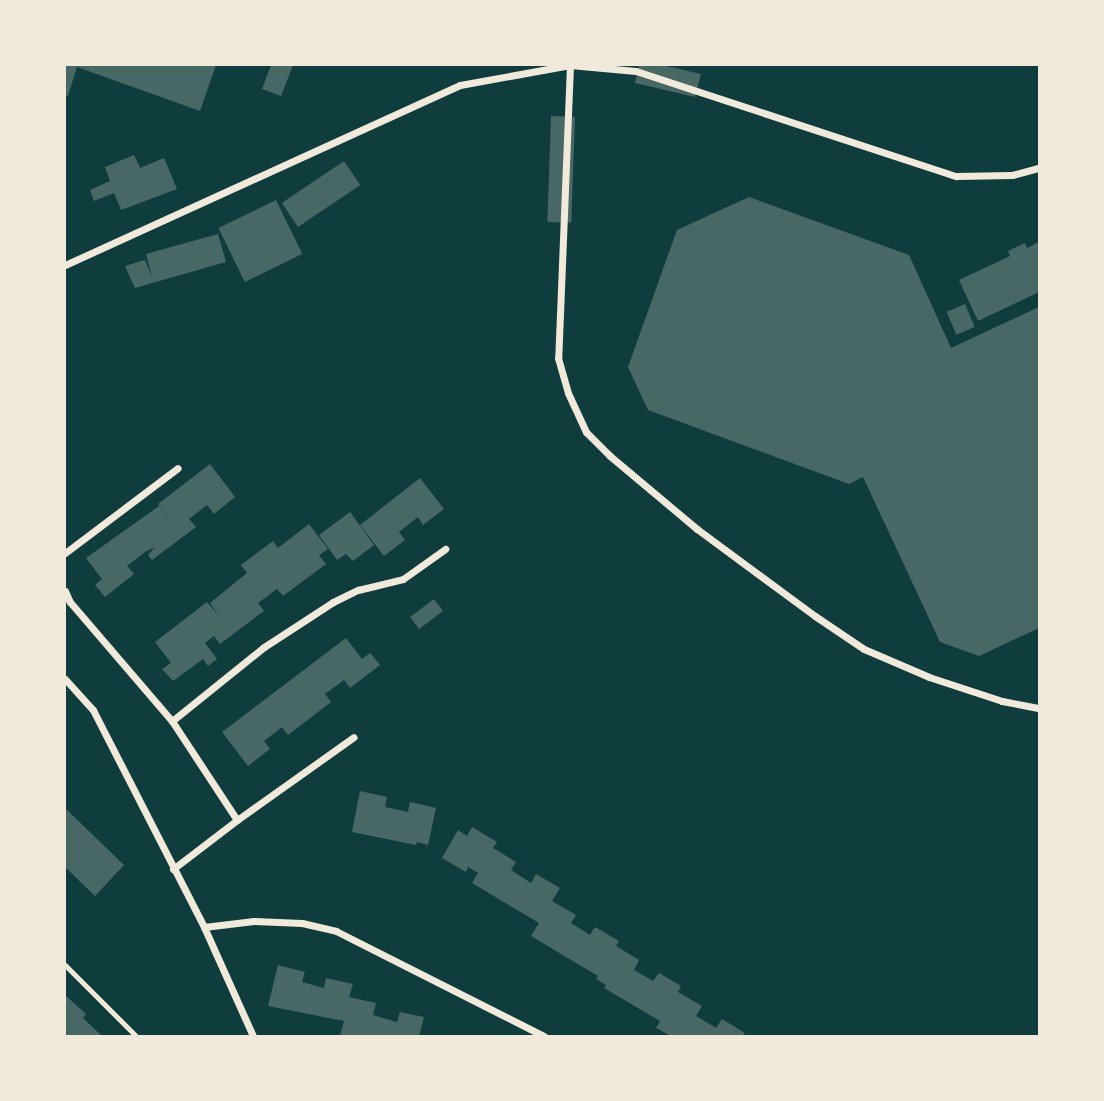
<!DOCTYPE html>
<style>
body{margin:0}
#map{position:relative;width:1104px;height:1101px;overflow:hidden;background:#0f3d3e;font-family:"Source Sans 3",sans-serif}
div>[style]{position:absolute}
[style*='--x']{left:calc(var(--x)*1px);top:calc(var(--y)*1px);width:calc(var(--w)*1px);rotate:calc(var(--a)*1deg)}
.building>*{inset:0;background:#486865;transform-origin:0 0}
.service>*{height:5px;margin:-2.5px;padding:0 2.5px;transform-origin:2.5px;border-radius:2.5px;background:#f1e9da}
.minor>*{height:7px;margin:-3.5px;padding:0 3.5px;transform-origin:3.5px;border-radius:3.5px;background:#f1e9da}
span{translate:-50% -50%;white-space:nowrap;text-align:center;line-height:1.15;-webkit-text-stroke:5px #f1e9da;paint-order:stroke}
.frame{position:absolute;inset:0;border:66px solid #f1e9da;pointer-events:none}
</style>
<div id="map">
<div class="building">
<i style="clip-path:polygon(65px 65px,216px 65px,200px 111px,77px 67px,68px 96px,65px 95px)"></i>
<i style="clip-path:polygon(271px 65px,293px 65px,281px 96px,262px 89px)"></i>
<i style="clip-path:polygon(639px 65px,662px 65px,701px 74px,695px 97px,635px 83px)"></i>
<i style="left:551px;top:116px;width:24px;height:106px;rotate:2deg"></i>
<i style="clip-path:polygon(134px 155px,140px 168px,164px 158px,177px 189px,121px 210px,114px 193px,94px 201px,90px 190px,110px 181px,105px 167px)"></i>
<i style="left:344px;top:161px;width:29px;height:75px;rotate:56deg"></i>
<i style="clip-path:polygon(749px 197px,909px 255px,951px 348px,1039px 307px,1039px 628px,979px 656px,940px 642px,863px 477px,849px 484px,648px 410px,628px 367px,677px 230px)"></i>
<i style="left:276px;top:200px;width:60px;height:64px;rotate:64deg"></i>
<i style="clip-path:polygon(218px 234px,226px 262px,135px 288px,125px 266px,145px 260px,152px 277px,146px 254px)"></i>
<i style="clip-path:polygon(1039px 242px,1039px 292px,978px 321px,959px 280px,1010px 256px,1008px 251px,1025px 243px,1027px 248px)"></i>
<i style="left:965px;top:304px;width:25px;height:20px;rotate:67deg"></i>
<i style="clip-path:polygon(210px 464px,235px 497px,214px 514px,207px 505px,189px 519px,196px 527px,152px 560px,148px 555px,155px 547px,145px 552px,127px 566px,134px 574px,105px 597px,95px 585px,102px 579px,86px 558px,159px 506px,174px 525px,158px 504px)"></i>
<i style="clip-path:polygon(420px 478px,444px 509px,423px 525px,418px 517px,399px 532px,405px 540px,384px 556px,360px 525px)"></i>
<i style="clip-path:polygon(350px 512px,374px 545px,353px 561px,346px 554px,337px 560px,319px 535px)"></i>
<i style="clip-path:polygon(309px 524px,328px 549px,319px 555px,326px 564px,283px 596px,277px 589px,258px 603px,264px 611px,220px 644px,214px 636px,205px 643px,217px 659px,208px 666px,203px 659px,173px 681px,162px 669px,171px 663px,155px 642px,207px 602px,219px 616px,210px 603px,247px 573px,241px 565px,273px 541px,278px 548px)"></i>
<i style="left:434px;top:599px;width:15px;height:30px;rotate:53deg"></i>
<i style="clip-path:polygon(346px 638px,362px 659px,370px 653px,380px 665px,350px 688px,344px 680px,325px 694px,331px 702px,288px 735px,282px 727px,264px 741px,270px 749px,248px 766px,222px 732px)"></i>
<i style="clip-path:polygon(360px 791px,387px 797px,385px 807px,408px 812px,410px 802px,436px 808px,428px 845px,417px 842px,416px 845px,352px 832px)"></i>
<i style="clip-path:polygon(65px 808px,124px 865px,95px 896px,65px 867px)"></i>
<i style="clip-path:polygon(472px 827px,497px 842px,493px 848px,516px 862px,511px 870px,531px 883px,536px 874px,560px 888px,552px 901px,576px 915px,571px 923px,590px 935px,595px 927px,619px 941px,616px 946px,639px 960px,634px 970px,653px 981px,659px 973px,681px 986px,678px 992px,702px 1006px,696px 1016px,716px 1028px,722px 1019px,745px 1033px,742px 1036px,671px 1036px,656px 1028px,660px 1021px,604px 988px,606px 985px,596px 979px,598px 976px,531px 936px,539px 923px,472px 883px,478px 873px,468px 867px,466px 872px,442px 858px,458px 830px,467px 836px)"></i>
<i style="clip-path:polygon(278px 965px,305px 972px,302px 982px,324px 988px,326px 978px,353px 984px,349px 997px,376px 1003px,373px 1015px,397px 1022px,400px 1012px,424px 1017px,419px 1036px,340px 1036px,344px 1021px,268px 1006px)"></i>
<i style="clip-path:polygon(65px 995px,86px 1014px,83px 1018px,102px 1036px,65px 1036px)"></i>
</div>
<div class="service">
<i style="--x:65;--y:965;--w:100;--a:45"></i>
</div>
<div class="minor">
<i style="--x:570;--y:65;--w:293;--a:92.3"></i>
<i style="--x:558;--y:358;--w:36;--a:74"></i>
<i style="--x:568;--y:393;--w:43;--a:65.2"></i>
<i style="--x:586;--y:432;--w:34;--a:45"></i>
<i style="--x:610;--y:456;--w:114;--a:40"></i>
<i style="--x:697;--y:529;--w:147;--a:36.4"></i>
<i style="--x:815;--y:616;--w:59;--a:34"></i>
<i style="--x:864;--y:649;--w:71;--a:23.3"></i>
<i style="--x:929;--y:677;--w:77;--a:18.2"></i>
<i style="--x:1002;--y:701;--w:38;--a:11"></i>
<i style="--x:65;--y:265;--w:434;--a:-24.5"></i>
<i style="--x:460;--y:85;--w:112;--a:-10.3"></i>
<i style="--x:570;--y:65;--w:66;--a:5.2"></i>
<i style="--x:636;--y:71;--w:337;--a:18.2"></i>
<i style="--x:956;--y:176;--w:56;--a:-1"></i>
<i style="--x:1012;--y:175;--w:28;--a:-15"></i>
<i style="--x:65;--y:553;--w:141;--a:-37"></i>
<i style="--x:65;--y:591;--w:12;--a:66"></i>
<i style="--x:70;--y:602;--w:157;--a:49.4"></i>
<i style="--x:65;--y:679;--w:42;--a:47.9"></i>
<i style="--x:93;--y:710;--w:244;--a:62.9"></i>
<i style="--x:204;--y:927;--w:120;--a:65.8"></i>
<i style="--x:237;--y:820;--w:143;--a:-35.4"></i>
<i style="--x:173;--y:869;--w:81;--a:-37.4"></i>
<i style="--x:237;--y:820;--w:118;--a:-123.3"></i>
<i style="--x:172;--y:721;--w:118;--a:-38.8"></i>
<i style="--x:264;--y:647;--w:82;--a:-33.1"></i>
<i style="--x:333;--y:602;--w:28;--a:-26"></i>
<i style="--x:358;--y:590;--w:46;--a:-13.7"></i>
<i style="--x:403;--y:579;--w:52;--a:-35.5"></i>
<i style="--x:204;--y:927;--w:50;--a:-6.8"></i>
<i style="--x:254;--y:921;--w:48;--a:2.4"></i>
<i style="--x:302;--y:923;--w:35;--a:13"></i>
<i style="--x:336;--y:931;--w:233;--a:26.8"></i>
</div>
<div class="frame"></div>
</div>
